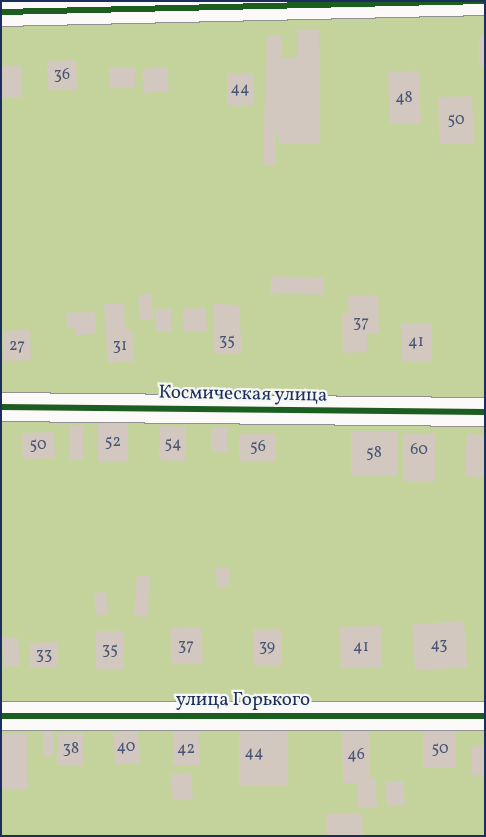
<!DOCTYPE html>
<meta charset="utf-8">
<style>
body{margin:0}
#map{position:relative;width:486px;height:837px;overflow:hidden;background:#e4e1d3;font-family:Vollkorn,serif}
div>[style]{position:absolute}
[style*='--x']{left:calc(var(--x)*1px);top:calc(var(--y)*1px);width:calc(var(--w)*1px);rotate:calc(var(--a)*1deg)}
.green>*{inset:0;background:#c4d39c;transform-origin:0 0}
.building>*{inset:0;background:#d3c8bf;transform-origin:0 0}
.roads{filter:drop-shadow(1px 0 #909192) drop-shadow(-1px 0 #909192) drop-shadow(0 1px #909192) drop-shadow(0 -1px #909192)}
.minor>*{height:28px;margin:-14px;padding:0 14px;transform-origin:14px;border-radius:14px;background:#fbfaf8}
.cycleway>*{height:6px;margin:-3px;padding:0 3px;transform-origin:3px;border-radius:3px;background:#1b5e20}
span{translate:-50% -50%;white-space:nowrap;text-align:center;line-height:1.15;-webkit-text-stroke:4.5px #f6f6f2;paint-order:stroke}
.number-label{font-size:16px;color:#495576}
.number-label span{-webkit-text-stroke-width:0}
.street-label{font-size:19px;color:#1b2f5e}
.frame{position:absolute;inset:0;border:2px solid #1b2f5e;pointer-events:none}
</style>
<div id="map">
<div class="green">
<i style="left:1px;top:1px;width:484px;height:835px"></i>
</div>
<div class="building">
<i style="clip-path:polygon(297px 30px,319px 30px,320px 144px,280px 144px,276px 129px,276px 166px,263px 166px,267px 35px,281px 35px,281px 58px,297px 58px)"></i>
<i style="left:479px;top:35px;width:6px;height:31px"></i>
<i style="left:76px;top:60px;width:29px;height:29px;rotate:88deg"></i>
<i style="left:22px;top:66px;width:32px;height:20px;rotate:90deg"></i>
<i style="left:135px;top:67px;width:21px;height:26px;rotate:90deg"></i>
<i style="left:167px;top:67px;width:24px;height:25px;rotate:85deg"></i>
<i style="left:419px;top:71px;width:52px;height:31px;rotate:88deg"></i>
<i style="left:227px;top:73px;width:26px;height:32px"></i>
<i style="left:472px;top:96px;width:47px;height:34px;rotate:88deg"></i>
<i style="left:271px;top:276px;width:53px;height:17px;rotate:2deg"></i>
<i style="left:151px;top:294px;width:25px;height:13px;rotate:85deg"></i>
<i style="clip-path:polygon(378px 295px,379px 333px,367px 334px,367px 352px,343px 353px,342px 313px,349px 313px,348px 296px)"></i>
<i style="clip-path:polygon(124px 303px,125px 330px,132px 330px,134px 361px,108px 363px,104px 304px)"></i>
<i style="clip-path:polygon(214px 304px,239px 305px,242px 354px,213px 354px)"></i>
<i style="left:206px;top:308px;width:23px;height:23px;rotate:88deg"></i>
<i style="left:171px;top:309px;width:23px;height:15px;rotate:90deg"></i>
<i style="clip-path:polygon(95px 312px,96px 334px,76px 335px,76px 327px,67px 328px,66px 313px)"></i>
<i style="left:401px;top:323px;width:31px;height:38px"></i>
<i style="left:30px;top:330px;width:30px;height:27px;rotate:88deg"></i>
<i style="left:98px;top:423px;width:30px;height:38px"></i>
<i style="left:70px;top:426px;width:13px;height:34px"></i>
<i style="left:160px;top:426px;width:26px;height:34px;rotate:2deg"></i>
<i style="left:211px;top:428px;width:16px;height:24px"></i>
<i style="left:54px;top:432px;width:26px;height:32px;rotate:88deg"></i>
<i style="left:351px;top:432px;width:46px;height:43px"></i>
<i style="left:239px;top:434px;width:37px;height:27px"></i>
<i style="left:403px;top:434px;width:32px;height:47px"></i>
<i style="left:467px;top:434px;width:18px;height:42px;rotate:3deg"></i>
<i style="left:229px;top:567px;width:19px;height:13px;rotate:87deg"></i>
<i style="left:137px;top:575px;width:13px;height:41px;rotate:4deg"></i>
<i style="left:106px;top:592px;width:22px;height:12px;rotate:85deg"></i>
<i style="left:464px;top:621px;width:46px;height:52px;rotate:86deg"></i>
<i style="left:381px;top:626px;width:41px;height:41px;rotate:89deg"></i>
<i style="left:201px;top:627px;width:36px;height:31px;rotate:87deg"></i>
<i style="left:253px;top:629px;width:29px;height:36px"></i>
<i style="left:96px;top:631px;width:28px;height:38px"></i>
<i style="left:18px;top:637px;width:29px;height:16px;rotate:86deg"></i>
<i style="left:57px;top:642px;width:25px;height:28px;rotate:88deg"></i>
<i style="clip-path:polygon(270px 723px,288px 724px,288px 786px,239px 786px,239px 732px,270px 732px)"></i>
<i style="left:43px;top:724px;width:10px;height:32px"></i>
<i style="left:423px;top:730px;width:33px;height:38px"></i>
<i style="left:138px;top:731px;width:32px;height:25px;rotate:86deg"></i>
<i style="left:173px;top:732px;width:26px;height:33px"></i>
<i style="clip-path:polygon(342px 732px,369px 732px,370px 778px,376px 778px,377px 808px,357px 808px,357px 783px,343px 783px)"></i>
<i style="left:57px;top:733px;width:26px;height:33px"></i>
<i style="left:1px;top:734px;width:26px;height:55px"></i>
<i style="left:472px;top:745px;width:13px;height:30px"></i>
<i style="left:191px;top:773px;width:26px;height:20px;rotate:86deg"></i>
<i style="left:403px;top:781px;width:24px;height:18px;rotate:85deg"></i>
<i style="left:362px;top:813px;width:23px;height:36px;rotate:88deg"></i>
</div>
<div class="roads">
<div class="minor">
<i style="--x:1;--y:12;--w:484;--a:-1.3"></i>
<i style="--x:1;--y:407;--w:484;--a:0.6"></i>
<i style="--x:1;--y:716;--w:484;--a:0"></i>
</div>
</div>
<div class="cycleway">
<i style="--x:1;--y:12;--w:484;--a:-1.3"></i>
<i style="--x:1;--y:407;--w:484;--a:0.6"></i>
<i style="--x:1;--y:716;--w:484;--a:0"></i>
</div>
<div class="number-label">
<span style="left:62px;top:75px">36</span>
<span style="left:240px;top:89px">44</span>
<span style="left:404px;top:98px">48</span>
<span style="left:456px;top:120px">50</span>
<span style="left:361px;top:323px">37</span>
<span style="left:227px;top:341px">35</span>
<span style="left:416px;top:342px">41</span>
<span style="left:17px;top:346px">27</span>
<span style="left:120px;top:346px">31</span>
<span style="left:113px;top:442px">52</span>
<span style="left:173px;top:444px">54</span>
<span style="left:38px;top:445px">50</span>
<span style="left:258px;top:447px">56</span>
<span style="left:419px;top:450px">60</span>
<span style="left:374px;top:453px">58</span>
<span style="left:439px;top:645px">43</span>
<span style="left:186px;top:646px">37</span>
<span style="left:267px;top:647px">39</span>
<span style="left:361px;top:647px">41</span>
<span style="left:110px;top:650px">35</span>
<span style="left:44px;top:655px">33</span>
<span style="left:126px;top:747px">40</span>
<span style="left:71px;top:749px">38</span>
<span style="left:186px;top:749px">42</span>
<span style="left:440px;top:749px">50</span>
<span style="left:254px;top:753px">44</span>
<span style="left:356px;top:755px">46</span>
</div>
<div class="street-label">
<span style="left:243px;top:395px;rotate:1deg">Космическая улица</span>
<span style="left:243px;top:701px">улица Горького</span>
</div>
<div class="frame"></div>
</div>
